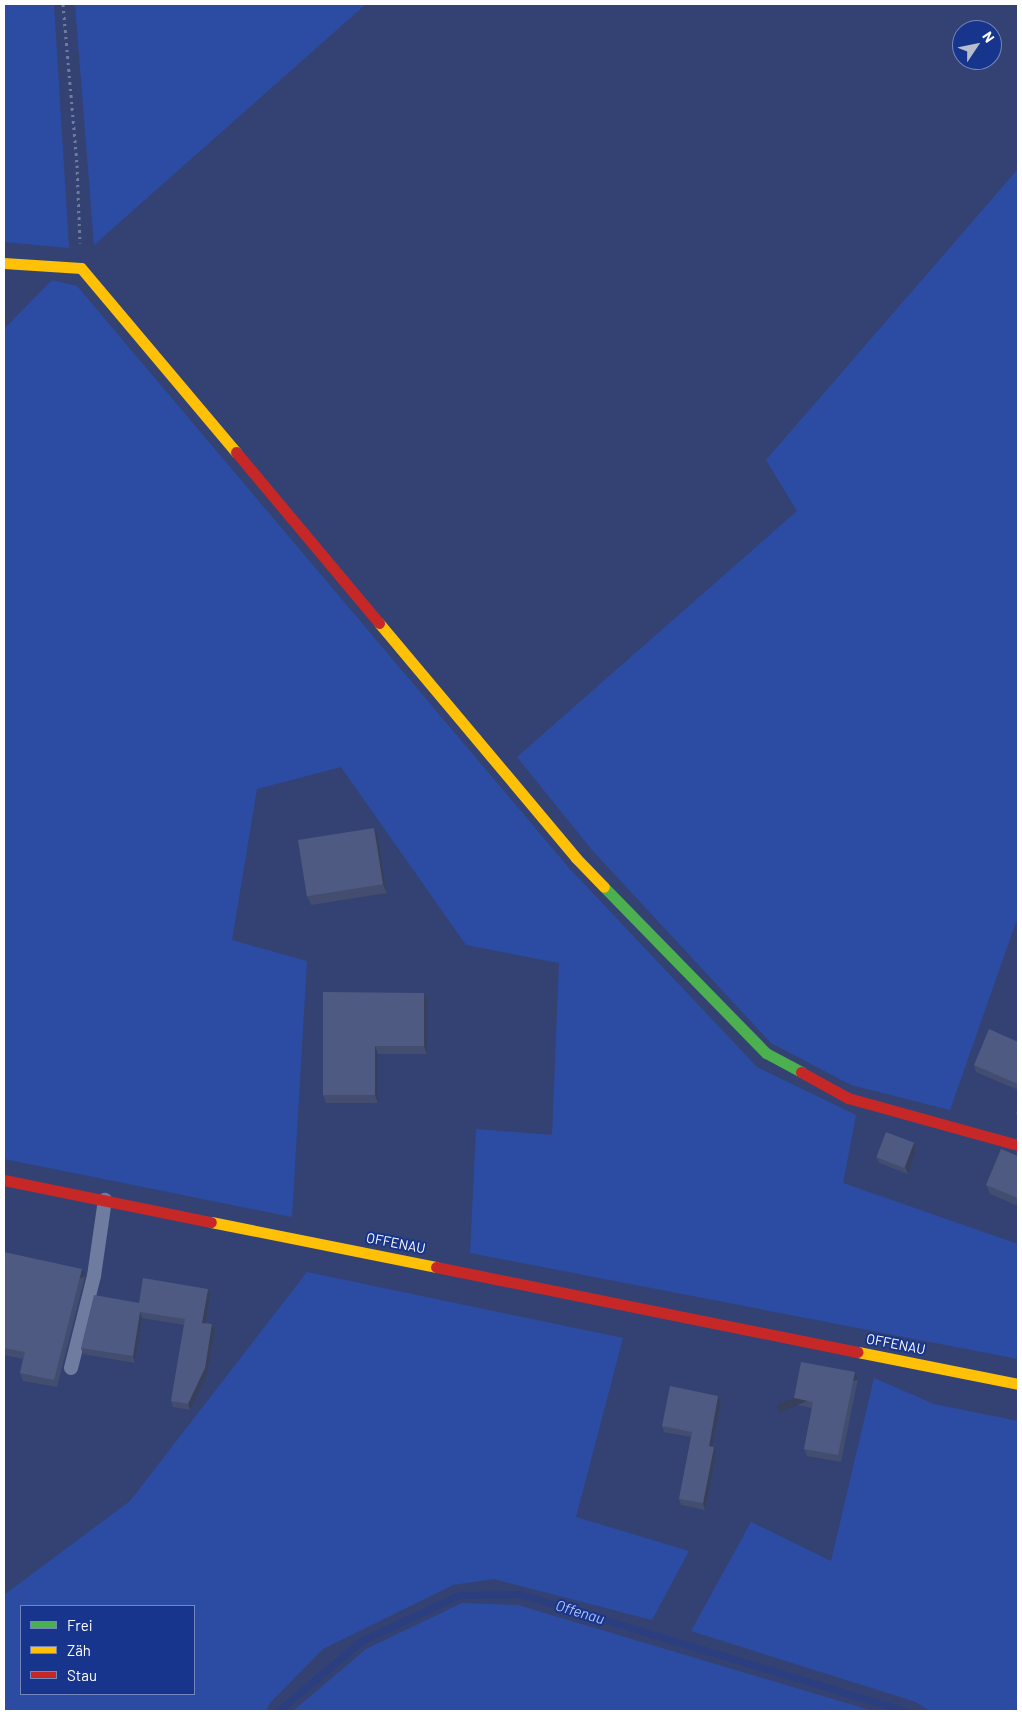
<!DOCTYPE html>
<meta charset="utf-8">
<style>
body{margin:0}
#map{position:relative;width:1022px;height:1715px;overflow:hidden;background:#334272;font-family:Barlow,sans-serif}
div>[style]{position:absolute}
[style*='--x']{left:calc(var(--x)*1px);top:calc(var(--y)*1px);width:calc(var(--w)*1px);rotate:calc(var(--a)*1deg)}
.green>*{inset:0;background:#2c4ca3}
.stream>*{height:7px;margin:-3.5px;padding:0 3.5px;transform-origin:3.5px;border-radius:3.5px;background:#2b3e80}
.path>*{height:3px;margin-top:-1.5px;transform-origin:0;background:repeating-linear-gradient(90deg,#6f7c9f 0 2.5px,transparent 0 6.5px)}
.lane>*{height:14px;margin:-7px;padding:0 7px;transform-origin:7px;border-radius:7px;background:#6f7c9f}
.fast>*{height:11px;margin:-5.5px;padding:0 5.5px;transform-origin:5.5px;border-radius:5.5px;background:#4caf50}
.slow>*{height:11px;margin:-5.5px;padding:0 5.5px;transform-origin:5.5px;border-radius:5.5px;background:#ffc107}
.jam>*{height:11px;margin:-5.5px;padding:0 5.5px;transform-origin:5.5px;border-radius:5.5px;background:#c62828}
.wall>*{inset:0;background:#434d6f}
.shaded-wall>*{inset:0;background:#373f5a;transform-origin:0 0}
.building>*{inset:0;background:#4e5a81;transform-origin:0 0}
span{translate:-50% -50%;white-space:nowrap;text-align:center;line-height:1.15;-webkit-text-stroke:4px #18358d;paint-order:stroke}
.street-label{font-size:14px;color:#fff}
.water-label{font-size:15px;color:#b0c2f6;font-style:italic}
.frame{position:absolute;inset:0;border:5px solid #fff;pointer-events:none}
.legend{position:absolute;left:20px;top:1605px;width:175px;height:90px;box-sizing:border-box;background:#18358d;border:1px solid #7486bb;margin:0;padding:6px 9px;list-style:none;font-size:15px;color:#fff}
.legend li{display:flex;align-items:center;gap:10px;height:25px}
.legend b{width:25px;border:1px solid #7486bb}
.north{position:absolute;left:952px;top:20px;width:50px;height:50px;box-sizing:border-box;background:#18358d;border:1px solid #7486bb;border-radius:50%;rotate:56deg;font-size:14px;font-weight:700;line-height:20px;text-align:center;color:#fff}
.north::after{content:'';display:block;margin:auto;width:18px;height:22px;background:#b8bdce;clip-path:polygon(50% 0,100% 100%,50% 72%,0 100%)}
</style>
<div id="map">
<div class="green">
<i style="clip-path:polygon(4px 4px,54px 4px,69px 248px,4px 242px)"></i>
<i style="clip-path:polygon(75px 4px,366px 4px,94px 245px)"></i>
<i style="clip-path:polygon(1018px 169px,1018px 922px,1016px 922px,950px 1110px,851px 1085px,771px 1043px,592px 850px,517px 757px,797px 511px,766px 460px)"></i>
<i style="clip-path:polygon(52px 280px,77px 286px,569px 868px,757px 1067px,856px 1115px,843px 1183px,1018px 1244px,1018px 1359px,470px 1253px,476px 1129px,552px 1135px,559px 963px,466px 945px,341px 767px,257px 789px,232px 940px,307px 961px,292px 1217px,4px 1159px,4px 329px)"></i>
<i style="clip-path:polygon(evenodd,307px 1272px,623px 1338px,576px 1517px,689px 1551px,652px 1620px,494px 1579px,453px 1585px,323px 1649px,270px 1703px,266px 1711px,4px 1711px,4px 1595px,130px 1501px,307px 1272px,194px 1606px,194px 1694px,21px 1694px,21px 1606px,194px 1606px)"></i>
<i style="clip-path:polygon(874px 1378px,934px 1404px,1018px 1421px,1018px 1711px,930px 1711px,916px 1702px,691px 1631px,751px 1522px,831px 1561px)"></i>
<i style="clip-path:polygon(462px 1603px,518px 1605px,873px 1711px,293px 1711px,366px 1649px)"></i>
</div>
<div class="stream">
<i style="--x:278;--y:1711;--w:109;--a:-40.1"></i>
<i style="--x:361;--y:1641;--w:108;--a:-25.1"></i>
<i style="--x:459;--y:1595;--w:61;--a:-0.9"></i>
<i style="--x:520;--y:1594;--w:403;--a:16.9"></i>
</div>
<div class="path">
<i style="--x:63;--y:4;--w:162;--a:85"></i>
<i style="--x:77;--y:165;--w:78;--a:87.8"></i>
</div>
<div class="lane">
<i style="--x:71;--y:1368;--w:95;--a:-76"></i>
<i style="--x:94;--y:1276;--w:77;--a:-81.8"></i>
</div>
<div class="fast">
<i style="--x:604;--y:887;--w:232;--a:45.7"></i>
<i style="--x:766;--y:1053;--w:40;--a:28"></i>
</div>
<div class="slow">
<i style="--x:4;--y:263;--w:77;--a:3.7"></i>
<i style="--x:81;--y:268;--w:241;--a:49.9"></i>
<i style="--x:379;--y:623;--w:307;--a:50"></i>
<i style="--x:576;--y:858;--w:40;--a:46"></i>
<i style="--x:211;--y:1222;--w:229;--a:11.3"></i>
<i style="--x:858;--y:1352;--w:163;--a:11.3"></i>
</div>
<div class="jam">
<i style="--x:236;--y:452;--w:223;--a:50.1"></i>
<i style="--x:801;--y:1072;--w:54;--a:29"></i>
<i style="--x:848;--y:1098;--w:176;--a:15.5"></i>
<i style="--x:4;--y:1180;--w:211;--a:11.5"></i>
<i style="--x:436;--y:1267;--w:430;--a:11.4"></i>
</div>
<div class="wall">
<i style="clip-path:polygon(378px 837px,387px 893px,311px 905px,307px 896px)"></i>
<i style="clip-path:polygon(424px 993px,427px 1000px,427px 1054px,378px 1054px,378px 1103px,326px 1103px,323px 1095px)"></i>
<i style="clip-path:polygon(1018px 1041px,1018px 1090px,976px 1072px,974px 1065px)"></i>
<i style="clip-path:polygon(914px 1143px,916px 1149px,908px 1174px,879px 1163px,877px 1157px)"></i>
<i style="clip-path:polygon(1018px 1156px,1018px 1206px,990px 1194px,986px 1185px)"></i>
<i style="clip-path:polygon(4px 1252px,85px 1276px,57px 1387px,23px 1381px,20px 1373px,23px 1359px,4px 1355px)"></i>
<i style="clip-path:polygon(208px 1289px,210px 1295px,206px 1323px,212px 1324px,215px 1330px,207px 1375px,190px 1410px,173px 1407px,171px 1401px,184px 1325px,142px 1318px,135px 1363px,83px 1354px,81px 1348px,139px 1303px)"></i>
<i style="clip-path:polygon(858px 1379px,841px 1462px,807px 1456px,804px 1449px,812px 1408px,797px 1405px,794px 1398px)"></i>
<i style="clip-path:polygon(718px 1396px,721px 1402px,712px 1447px,716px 1454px,705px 1510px,681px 1505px,679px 1499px,691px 1437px,664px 1432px,662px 1426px)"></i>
</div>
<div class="shaded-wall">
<i style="clip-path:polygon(374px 828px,378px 837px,387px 893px,383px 884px)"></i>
<i style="clip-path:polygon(424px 993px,427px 1000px,427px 1054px,424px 1046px)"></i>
<i style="clip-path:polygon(375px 1046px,378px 1054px,378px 1103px,375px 1095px)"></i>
<i style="clip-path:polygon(914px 1143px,916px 1149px,908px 1174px,905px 1167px)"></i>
<i style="left:82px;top:1269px;width:8px;height:114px;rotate:67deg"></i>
<i style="clip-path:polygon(208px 1289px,210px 1295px,205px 1329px,202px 1323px)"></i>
<i style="clip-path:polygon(140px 1312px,142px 1318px,135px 1363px,133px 1356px)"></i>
<i style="clip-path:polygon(212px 1324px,215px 1330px,207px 1375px,190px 1410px,188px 1404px)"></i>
<i style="left:855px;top:1372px;width:8px;height:85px;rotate:67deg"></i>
<i style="clip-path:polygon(718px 1396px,721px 1402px,711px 1453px,709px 1446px)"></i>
<i style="clip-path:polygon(714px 1447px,716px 1454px,705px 1510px,703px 1503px)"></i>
</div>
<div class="building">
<i style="left:374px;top:828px;width:57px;height:77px;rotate:81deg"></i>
<i style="clip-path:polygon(323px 992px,424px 993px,424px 1046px,375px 1046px,375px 1095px,323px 1095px)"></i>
<i style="clip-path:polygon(989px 1029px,1018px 1042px,1018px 1041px,1018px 1084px,974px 1065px)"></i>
<i style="clip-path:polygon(1018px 1108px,1018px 1115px,1016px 1114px)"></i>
<i style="left:886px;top:1132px;width:30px;height:27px;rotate:21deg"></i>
<i style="clip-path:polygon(1001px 1149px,1018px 1156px,1018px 1198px,986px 1185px)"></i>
<i style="clip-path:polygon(4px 1252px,82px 1269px,54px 1380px,20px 1373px,25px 1352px,4px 1348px)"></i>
<i style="clip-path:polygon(143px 1278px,208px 1289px,202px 1323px,212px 1324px,205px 1368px,188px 1404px,171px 1401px,185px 1319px,140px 1312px,133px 1356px,81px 1348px,94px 1295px,139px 1303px)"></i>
<i style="clip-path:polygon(801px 1362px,855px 1372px,838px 1455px,804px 1449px,813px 1402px,794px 1398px)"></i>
<i style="clip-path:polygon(670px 1386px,718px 1396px,709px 1446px,714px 1447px,703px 1503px,679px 1499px,692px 1432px,662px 1426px)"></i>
</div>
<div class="street-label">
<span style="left:396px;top:1243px;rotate:11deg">OFFENAU</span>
<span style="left:896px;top:1344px;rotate:11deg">OFFENAU</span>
</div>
<div class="water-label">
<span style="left:580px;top:1612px;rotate:17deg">Offenau</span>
</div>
<div class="frame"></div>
<ul class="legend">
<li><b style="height:6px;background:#4caf50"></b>Frei</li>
<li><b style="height:6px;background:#ffc107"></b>Zäh</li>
<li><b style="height:6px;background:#c62828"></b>Stau</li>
</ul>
<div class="north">N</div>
</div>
